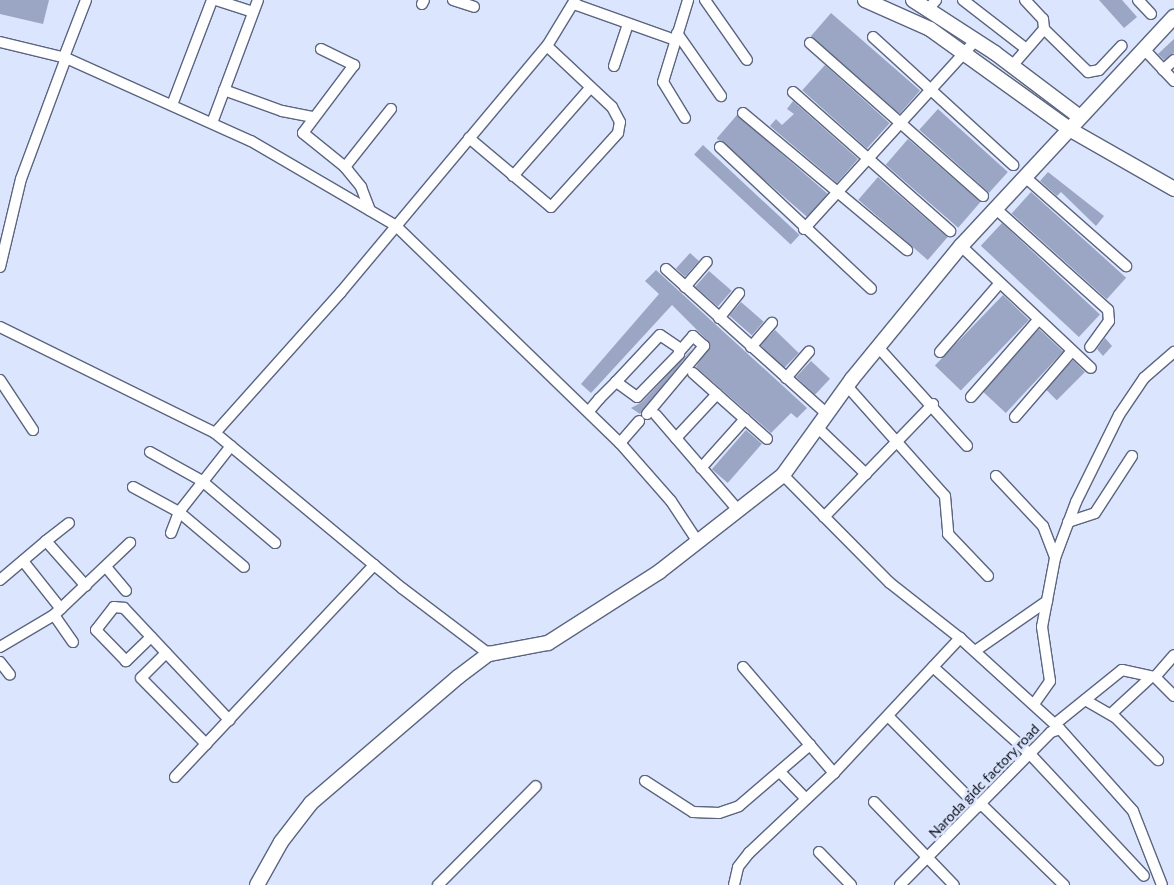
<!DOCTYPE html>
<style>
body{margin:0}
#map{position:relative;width:1174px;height:885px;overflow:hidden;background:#dbe5fe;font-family:Lato,sans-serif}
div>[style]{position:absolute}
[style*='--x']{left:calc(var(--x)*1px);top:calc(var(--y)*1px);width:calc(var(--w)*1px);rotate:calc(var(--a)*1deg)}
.building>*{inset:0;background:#9ba6c4;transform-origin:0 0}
.roads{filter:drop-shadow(1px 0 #5b6580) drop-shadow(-1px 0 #5b6580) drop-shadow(0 1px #5b6580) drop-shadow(0 -1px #5b6580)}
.minor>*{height:10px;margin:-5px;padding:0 5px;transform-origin:5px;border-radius:5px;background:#fff}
.tertiary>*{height:14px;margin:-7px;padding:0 7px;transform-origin:7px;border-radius:7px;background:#fff}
span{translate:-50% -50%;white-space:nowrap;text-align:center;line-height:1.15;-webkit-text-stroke:5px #dbe5fe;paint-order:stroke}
.street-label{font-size:14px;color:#0b0f19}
</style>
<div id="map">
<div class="building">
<i style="clip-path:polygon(0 0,49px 0,43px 24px,0 14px)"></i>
<i style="clip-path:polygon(1099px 0,1122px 0,1137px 17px,1124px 28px)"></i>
<i style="left:831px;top:13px;width:118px;height:31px;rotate:41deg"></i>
<i style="clip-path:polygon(1174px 39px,1174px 53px,1164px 60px,1158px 54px)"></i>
<i style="left:825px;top:65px;width:87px;height:34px;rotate:42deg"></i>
<i style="clip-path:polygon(793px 101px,858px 159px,837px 183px,770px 126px,776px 119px,782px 125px,794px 114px,787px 109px)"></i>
<i style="left:938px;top:109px;width:94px;height:28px;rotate:42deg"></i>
<i style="left:737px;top:115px;width:120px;height:31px;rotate:41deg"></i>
<i style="left:908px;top:139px;width:96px;height:34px;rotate:41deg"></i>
<i style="left:703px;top:145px;width:132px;height:13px;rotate:43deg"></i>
<i style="clip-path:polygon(1048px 172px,1104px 216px,1096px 226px,1061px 192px,1057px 196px,1040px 181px)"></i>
<i style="left:878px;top:177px;width:92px;height:30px;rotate:41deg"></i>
<i style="left:1031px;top:192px;width:128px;height:29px;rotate:42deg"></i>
<i style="left:1002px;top:223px;width:134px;height:31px;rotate:43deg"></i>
<i style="left:690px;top:253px;width:12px;height:21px;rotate:42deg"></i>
<i style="clip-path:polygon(656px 270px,807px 408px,797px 418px,791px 413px,771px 433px,696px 367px,710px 343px,672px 305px,591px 393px,581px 384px,659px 294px,645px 281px)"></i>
<i style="left:709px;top:271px;width:30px;height:21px;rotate:41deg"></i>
<i style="left:1003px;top:295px;width:36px;height:98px;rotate:44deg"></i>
<i style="left:741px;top:302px;width:30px;height:18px;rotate:41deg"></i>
<i style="left:1039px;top:329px;width:33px;height:84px;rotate:43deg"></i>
<i style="left:775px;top:330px;width:33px;height:21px;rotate:44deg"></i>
<i style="clip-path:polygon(1105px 338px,1112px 346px,1103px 356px,1097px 349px)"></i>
<i style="clip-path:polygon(694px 347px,640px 414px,631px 408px,642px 402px)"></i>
<i style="left:1073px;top:360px;width:17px;height:40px;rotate:45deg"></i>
<i style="left:811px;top:361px;width:26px;height:22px;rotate:43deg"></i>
<i style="left:746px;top:430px;width:21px;height:52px;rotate:41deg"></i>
</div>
<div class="roads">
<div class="minor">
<i style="--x:216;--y:0;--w:39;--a:18"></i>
<i style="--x:453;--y:0;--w:22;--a:18"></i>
<i style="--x:705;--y:0;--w:73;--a:55"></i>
<i style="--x:963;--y:0;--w:78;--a:37.7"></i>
<i style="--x:1025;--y:0;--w:26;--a:47"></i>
<i style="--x:1043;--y:19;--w:10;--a:84"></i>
<i style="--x:1044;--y:29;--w:62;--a:44.3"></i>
<i style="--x:1088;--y:72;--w:11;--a:-10"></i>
<i style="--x:1099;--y:70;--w:33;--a:-47"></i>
<i style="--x:1138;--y:0;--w:19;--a:47"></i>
<i style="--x:422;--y:4;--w:4;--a:-63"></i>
<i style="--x:574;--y:4;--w:107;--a:19.6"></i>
<i style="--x:928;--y:9;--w:12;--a:-48"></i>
<i style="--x:677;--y:33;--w:77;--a:55.1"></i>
<i style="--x:873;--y:37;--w:190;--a:42.4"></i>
<i style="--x:0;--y:42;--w:68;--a:13.6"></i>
<i style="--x:66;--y:58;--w:203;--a:24.2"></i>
<i style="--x:251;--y:141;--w:167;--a:30.3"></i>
<i style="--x:395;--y:225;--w:313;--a:44.1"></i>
<i style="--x:620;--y:443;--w:77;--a:48.7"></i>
<i style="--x:671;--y:501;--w:49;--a:56.6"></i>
<i style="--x:810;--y:43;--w:231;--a:41.5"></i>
<i style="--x:321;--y:49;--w:37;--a:26"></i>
<i style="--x:354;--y:65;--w:85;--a:126.9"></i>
<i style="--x:303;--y:133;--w:54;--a:39"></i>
<i style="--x:345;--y:167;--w:26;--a:51"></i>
<i style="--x:361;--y:187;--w:25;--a:69"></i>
<i style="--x:1144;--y:49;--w:44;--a:46.8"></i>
<i style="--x:64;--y:57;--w:61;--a:-68.9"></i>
<i style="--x:614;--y:66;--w:44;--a:-71.6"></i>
<i style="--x:1012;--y:66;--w:49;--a:-49.1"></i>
<i style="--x:1163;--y:70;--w:15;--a:-42"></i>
<i style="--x:224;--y:90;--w:62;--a:19.9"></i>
<i style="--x:282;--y:111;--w:32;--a:11"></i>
<i style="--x:793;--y:92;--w:210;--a:41.5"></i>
<i style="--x:172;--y:105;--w:112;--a:-69.1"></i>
<i style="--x:743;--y:113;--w:214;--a:39.9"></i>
<i style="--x:685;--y:118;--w:42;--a:-121.4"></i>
<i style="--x:663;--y:82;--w:86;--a:-73"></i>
<i style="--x:212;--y:123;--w:131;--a:-69.5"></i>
<i style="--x:469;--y:138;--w:107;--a:40.1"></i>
<i style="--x:551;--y:207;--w:100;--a:-47.8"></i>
<i style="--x:618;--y:133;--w:11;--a:-80"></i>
<i style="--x:620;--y:122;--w:17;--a:-118"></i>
<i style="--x:612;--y:107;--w:89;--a:-136.8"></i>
<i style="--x:720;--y:147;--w:207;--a:43.2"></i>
<i style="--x:345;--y:167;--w:74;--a:-51.6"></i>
<i style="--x:513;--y:176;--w:118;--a:-48.8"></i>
<i style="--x:1025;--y:177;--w:135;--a:41.4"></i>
<i style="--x:996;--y:209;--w:151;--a:42"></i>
<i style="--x:1108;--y:310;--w:11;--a:85"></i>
<i style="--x:1109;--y:321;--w:32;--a:126"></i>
<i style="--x:804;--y:229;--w:256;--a:-47.7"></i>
<i style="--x:961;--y:246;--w:178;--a:43.2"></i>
<i style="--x:0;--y:267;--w:90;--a:-76.6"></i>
<i style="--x:21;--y:179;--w:129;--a:-69.6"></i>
<i style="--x:666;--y:269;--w:217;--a:42"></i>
<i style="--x:685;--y:287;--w:33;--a:-49"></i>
<i style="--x:719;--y:318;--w:32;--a:-51"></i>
<i style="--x:0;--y:327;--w:240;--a:26.2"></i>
<i style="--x:751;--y:347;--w:32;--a:-49"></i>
<i style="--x:878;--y:347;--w:133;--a:48"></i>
<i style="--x:940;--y:352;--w:91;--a:-49"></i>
<i style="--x:693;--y:373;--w:99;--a:41.7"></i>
<i style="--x:786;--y:378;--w:35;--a:-49"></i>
<i style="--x:0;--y:380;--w:60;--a:56.6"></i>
<i style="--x:847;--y:386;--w:147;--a:48.3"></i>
<i style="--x:945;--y:496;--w:38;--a:85"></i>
<i style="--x:948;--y:534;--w:58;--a:46.4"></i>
<i style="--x:971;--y:397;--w:103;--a:-48.9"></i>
<i style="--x:589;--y:411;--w:16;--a:-50"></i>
<i style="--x:599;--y:399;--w:24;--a:-45"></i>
<i style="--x:616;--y:382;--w:64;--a:-46.9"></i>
<i style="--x:660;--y:335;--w:23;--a:34"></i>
<i style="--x:679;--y:348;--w:6;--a:90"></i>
<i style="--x:679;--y:354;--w:60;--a:134.3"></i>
<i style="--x:637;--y:397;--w:26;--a:-144"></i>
<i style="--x:647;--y:414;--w:89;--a:-50"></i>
<i style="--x:704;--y:346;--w:15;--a:-138"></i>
<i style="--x:693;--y:336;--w:20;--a:131"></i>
<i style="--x:656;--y:415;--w:125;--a:49.2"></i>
<i style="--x:1015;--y:417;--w:87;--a:-49.2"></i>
<i style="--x:817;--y:427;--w:68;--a:43.8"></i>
<i style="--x:676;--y:438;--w:60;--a:-47"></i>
<i style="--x:620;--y:443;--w:29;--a:-49"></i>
<i style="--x:150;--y:452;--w:60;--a:29.1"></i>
<i style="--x:202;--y:481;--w:96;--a:40.3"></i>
<i style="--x:701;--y:468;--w:66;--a:-48.1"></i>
<i style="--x:783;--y:475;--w:152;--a:45.3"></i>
<i style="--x:890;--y:583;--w:89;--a:38.2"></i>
<i style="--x:960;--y:638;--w:135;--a:42.3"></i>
<i style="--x:996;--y:476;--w:69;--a:46.8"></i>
<i style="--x:1043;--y:526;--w:34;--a:69"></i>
<i style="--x:133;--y:487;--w:52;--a:28.5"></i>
<i style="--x:179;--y:512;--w:85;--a:40.2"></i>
<i style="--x:824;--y:517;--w:157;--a:-46"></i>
<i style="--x:1068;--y:522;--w:28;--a:-18"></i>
<i style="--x:1095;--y:513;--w:68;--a:-57"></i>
<i style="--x:171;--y:533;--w:22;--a:-69"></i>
<i style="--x:179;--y:512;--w:84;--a:-51.8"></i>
<i style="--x:46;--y:541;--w:29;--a:-38"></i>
<i style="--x:23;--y:561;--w:61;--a:51.6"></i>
<i style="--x:106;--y:567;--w:31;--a:50"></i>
<i style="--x:0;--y:580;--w:60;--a:-40.3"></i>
<i style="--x:46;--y:541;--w:60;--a:48.4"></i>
<i style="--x:54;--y:615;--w:33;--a:55"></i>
<i style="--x:151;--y:637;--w:35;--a:136"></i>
<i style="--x:126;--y:661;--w:43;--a:-134.1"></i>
<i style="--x:96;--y:630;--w:29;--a:-52"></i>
<i style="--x:114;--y:607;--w:10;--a:6"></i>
<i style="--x:124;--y:608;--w:154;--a:46.8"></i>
<i style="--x:0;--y:647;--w:63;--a:-30.7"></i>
<i style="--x:54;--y:615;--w:105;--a:-43.5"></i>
<i style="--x:975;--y:651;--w:88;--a:-34.8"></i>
<i style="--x:166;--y:653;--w:35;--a:135"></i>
<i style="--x:141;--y:678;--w:93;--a:45.4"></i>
<i style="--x:489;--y:654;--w:108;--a:-142.9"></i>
<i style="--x:403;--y:589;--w:244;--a:-140.3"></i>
<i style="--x:215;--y:433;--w:189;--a:-48.2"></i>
<i style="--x:341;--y:292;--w:321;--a:-50.1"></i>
<i style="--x:547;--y:46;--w:54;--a:-58.7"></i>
<i style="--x:0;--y:662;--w:16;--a:52"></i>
<i style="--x:743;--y:667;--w:140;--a:49.4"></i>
<i style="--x:933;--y:667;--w:129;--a:41.9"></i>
<i style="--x:1029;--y:753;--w:168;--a:46.9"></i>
<i style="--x:1155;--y:677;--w:27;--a:45"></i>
<i style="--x:1085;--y:700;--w:34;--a:30"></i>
<i style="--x:1115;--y:717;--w:61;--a:45"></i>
<i style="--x:1034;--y:704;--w:28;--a:-55"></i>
<i style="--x:1050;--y:681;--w:55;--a:-98.4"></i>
<i style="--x:1042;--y:627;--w:70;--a:-79.3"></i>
<i style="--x:1055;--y:558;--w:60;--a:-69.4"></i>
<i style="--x:1076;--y:502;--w:97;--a:-63.7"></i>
<i style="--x:1119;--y:415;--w:45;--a:-56"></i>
<i style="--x:1144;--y:378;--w:40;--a:-41"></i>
<i style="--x:1111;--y:714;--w:54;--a:-42.8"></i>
<i style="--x:888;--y:716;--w:128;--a:45.3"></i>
<i style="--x:1055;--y:724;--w:86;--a:-38.9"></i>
<i style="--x:1122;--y:670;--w:34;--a:12"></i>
<i style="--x:1155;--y:677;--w:29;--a:-49"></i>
<i style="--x:780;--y:772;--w:37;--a:46"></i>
<i style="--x:175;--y:777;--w:291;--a:-46.8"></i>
<i style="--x:645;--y:781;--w:57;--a:32.9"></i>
<i style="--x:693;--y:812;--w:26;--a:2"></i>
<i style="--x:719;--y:813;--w:21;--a:-19"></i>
<i style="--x:739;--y:806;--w:94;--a:-40.7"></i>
<i style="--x:874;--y:802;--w:115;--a:46.1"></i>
<i style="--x:981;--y:804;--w:116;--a:44.3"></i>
<i style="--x:819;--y:852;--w:46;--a:45.9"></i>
<i style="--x:438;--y:885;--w:139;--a:-45.3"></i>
<i style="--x:734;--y:885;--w:18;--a:-77"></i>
<i style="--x:738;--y:867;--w:18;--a:-52"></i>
<i style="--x:749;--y:853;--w:117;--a:-43.3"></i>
<i style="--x:834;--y:773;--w:185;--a:-47"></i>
<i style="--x:900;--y:885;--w:215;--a:-45.4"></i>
<i style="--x:1051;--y:732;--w:9;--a:-18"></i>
<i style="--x:1060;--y:729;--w:110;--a:48.3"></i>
<i style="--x:1133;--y:811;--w:79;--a:68.6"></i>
</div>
<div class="tertiary">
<i style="--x:865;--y:0;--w:71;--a:24"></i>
<i style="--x:930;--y:29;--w:171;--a:35.7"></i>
<i style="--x:1069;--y:129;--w:121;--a:29.7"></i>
<i style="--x:913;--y:0;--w:98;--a:32.9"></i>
<i style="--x:995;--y:53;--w:106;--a:37"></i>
<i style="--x:257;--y:885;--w:49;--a:-60.8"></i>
<i style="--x:281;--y:842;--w:49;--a:-52.4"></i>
<i style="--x:311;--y:803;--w:194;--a:-40.6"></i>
<i style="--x:458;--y:677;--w:39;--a:-37"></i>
<i style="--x:489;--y:654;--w:60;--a:-10.6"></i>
<i style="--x:548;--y:643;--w:132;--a:-32.6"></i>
<i style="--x:659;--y:572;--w:157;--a:-38"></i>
<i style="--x:783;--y:475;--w:118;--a:-54.3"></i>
<i style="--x:852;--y:379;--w:172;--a:-50.7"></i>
<i style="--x:961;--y:246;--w:313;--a:-47.1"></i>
</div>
</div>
<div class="street-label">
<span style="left:984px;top:781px;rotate:-46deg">Naroda gidc factory road</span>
</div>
</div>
